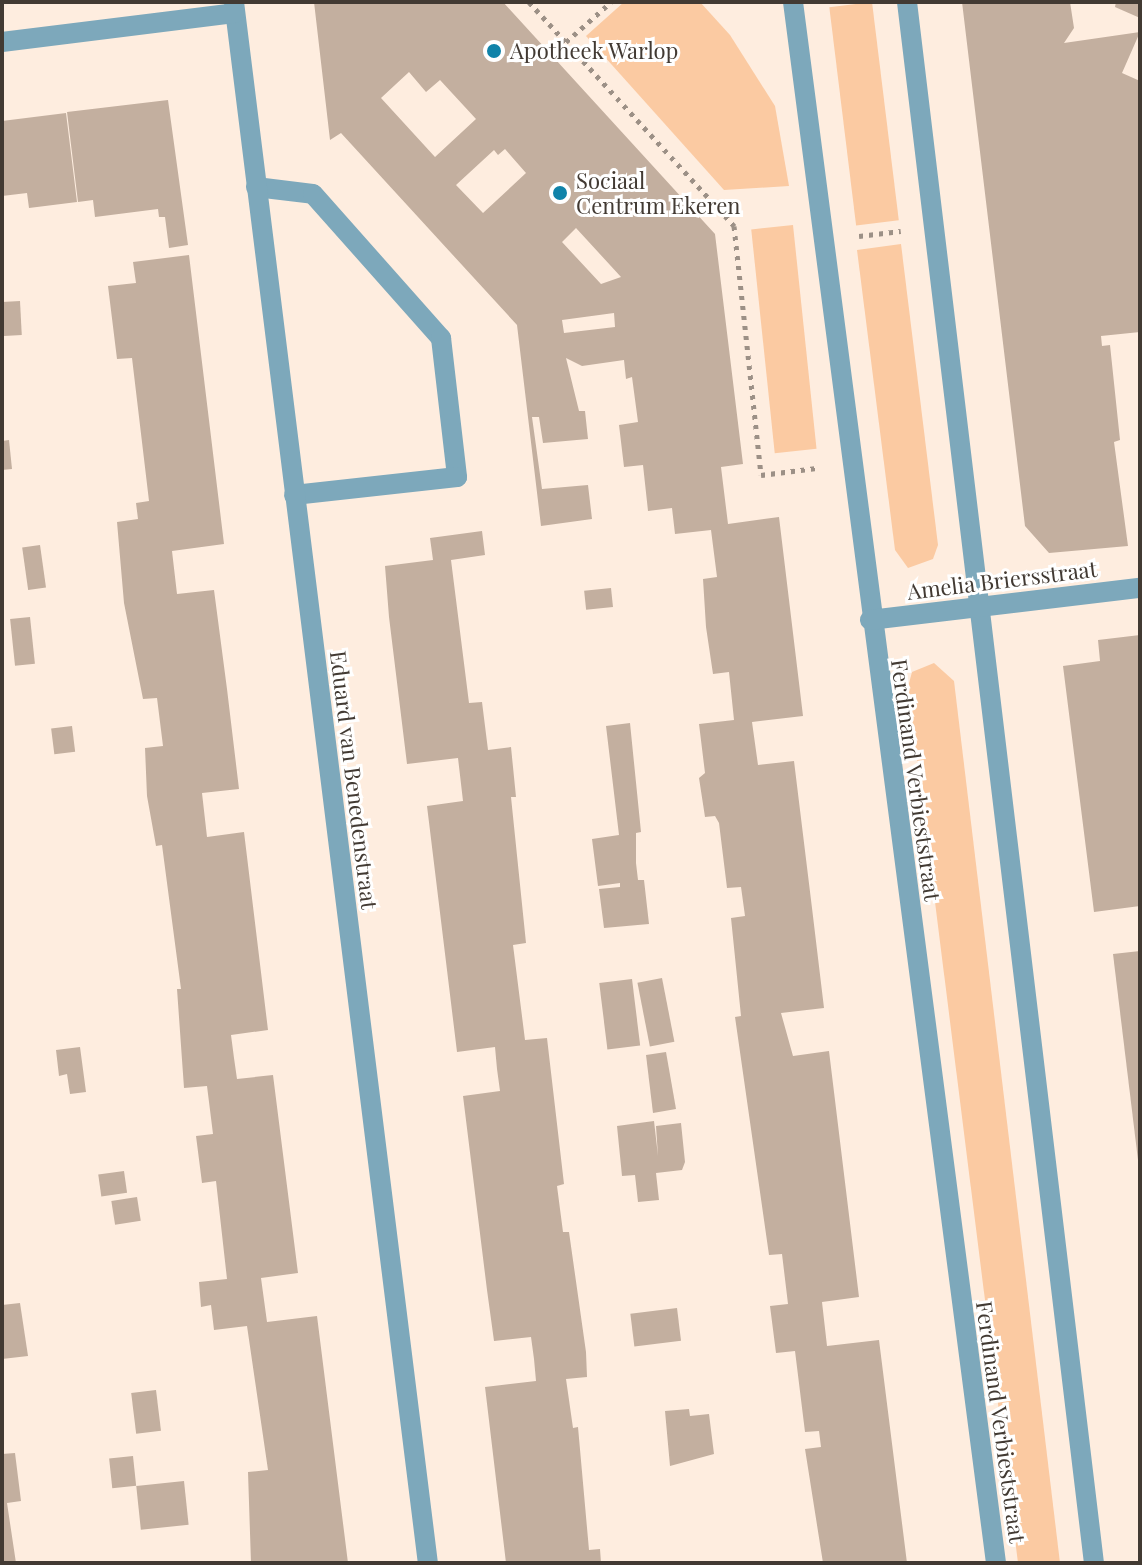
<!DOCTYPE html>
<style>
body{margin:0}
#map{position:relative;width:1142px;height:1565px;overflow:hidden;background:#feeddf;font-family:"Playfair Display",serif}
div>[style]{position:absolute}
[style*='--x']{left:calc(var(--x)*1px);top:calc(var(--y)*1px);width:calc(var(--w)*1px);rotate:calc(var(--a)*1deg)}
.green>*{inset:0;background:#fbcaa2;transform-origin:0 0}
.building>*{inset:0;background:#c3af9f;transform-origin:0 0}
.path>*{height:5px;margin-top:-2.5px;transform-origin:0;background:repeating-linear-gradient(90deg,#9c9086 0 4px,transparent 0 10px)}
.service>*{height:20px;margin:-10px;padding:0 10px;transform-origin:10px;border-radius:10px;background:#7da8bb}
.minor>*{height:20px;margin:-10px;padding:0 10px;transform-origin:10px;border-radius:10px;background:#7da8bb}
.dots>*{width:22px;height:22px;translate:-50% -50%;box-sizing:border-box;border:4px solid #fff;border-radius:50%}
span{translate:-50% -50%;white-space:nowrap;text-align:center;line-height:1.15;-webkit-text-stroke:6px #fff;paint-order:stroke}
.poi-label{font-size:22px;color:#423a33}
.left{translate:0 -50%;text-align:left}
.street-label{font-size:22px;color:#423a33}
.frame{position:absolute;inset:0;border:4px solid #423a33;pointer-events:none}
</style>
<div id="map">
<div class="green">
<i style="clip-path:polygon(624px 2px,700px 2px,730px 35px,775px 106px,789px 186px,724px 190px,586px 36px)"></i>
<i style="left:872px;top:2px;width:220px;height:43px;rotate:83deg"></i>
<i style="left:793px;top:225px;width:225px;height:42px;rotate:84deg"></i>
<i style="clip-path:polygon(901px 244px,938px 545px,933px 559px,908px 568px,895px 550px,857px 250px)"></i>
<i style="clip-path:polygon(934px 663px,954px 681px,1060px 1563px,1018px 1563px,908px 687px,912px 672px)"></i>
</div>
<div class="building">
<i style="clip-path:polygon(evenodd,314px 2px,503px 2px,715px 234px,743px 464px,721px 467px,728px 524px,779px 517px,803px 716px,752px 722px,758px 765px,794px 761px,812px 908px,824px 1008px,781px 1013px,793px 1056px,829px 1051px,859px 1297px,822px 1302px,827px 1346px,879px 1340px,907px 1563px,823px 1563px,805px 1449px,821px 1447px,819px 1431px,805px 1432px,795px 1351px,776px 1353px,770px 1306px,788px 1304px,782px 1254px,769px 1255px,735px 1017px,741px 1016px,731px 918px,745px 916px,741px 887px,727px 888px,719px 823px,715px 816px,705px 817px,699px 778px,705px 773px,699px 724px,734px 720px,729px 672px,713px 674px,706px 627px,703px 579px,717px 577px,711px 530px,675px 534px,672px 508px,648px 511px,643px 465px,624px 467px,619px 425px,638px 422px,632px 377px,626px 379px,624px 360px,582px 366px,566px 358px,579px 411px,585px 411px,588px 439px,543px 443px,539px 417px,532px 417px,542px 489px,588px 485px,592px 519px,541px 526px,517px 325px,341px 133px,330px 140px,314px 2px,409px 72px,426px 92px,440px 80px,476px 119px,435px 157px,381px 98px,409px 72px,314px 2px,505px 149px,526px 173px,483px 213px,456px 185px,494px 150px,498px 155px,505px 149px,314px 2px,576px 228px,621px 277px,601px 284px,562px 242px,576px 228px,314px 2px,614px 313px,615px 327px,564px 333px,562px 320px,614px 313px)"></i>
<i style="clip-path:polygon(962px 2px,1070px 2px,1074px 28px,1064px 43px,1140px 32px,1122px 73px,1140px 81px,1140px 332px,1101px 336px,1102px 346px,1110px 345px,1120px 440px,1114px 442px,1128px 546px,1049px 553px,1025px 526px)"></i>
<i style="clip-path:polygon(1116px 2px,1140px 2px,1140px 18px,1115px 7px)"></i>
<i style="clip-path:polygon(168px 100px,188px 245px,169px 248px,165px 217px,159px 217px,158px 209px,95px 217px,93px 200px,78px 202px,67px 112px)"></i>
<i style="clip-path:polygon(66px 113px,77px 202px,29px 208px,27px 193px,2px 196px,2px 121px)"></i>
<i style="clip-path:polygon(189px 255px,224px 544px,172px 551px,177px 594px,214px 590px,227px 689px,239px 789px,202px 793px,207px 837px,244px 832px,268px 1030px,231px 1035px,234px 1058px,237px 1079px,273px 1075px,298px 1273px,261px 1278px,267px 1322px,317px 1316px,348px 1563px,251px 1563px,248px 1472px,268px 1470px,247px 1326px,214px 1330px,211px 1305px,201px 1307px,199px 1282px,227px 1279px,216px 1181px,202px 1183px,196px 1136px,213px 1134px,207px 1086px,184px 1088px,177px 989px,181px 989px,162px 845px,156px 846px,147px 796px,145px 748px,163px 746px,157px 698px,143px 699px,124px 603px,117px 522px,138px 519px,136px 503px,149px 501px,132px 358px,117px 359px,108px 286px,136px 283px,133px 262px)"></i>
<i style="left:20px;top:301px;width:34px;height:18px;rotate:87deg"></i>
<i style="clip-path:polygon(9px 440px,12px 469px,2px 470px,2px 441px)"></i>
<i style="clip-path:polygon(482px 531px,485px 555px,451px 560px,469px 703px,482px 702px,488px 750px,511px 747px,516px 797px,511px 797px,526px 943px,513px 945px,525px 1040px,547px 1038px,564px 1184px,557px 1186px,563px 1232px,569px 1232px,586px 1352px,587px 1377px,566px 1379px,573px 1428px,578px 1427px,589px 1550px,600px 1549px,601px 1563px,506px 1563px,485px 1387px,536px 1381px,534px 1359px,531px 1337px,494px 1341px,487px 1290px,463px 1096px,500px 1091px,497px 1069px,495px 1047px,457px 1052px,427px 806px,463px 801px,458px 758px,407px 764px,389px 617px,385px 566px,433px 560px,430px 538px)"></i>
<i style="left:40px;top:545px;width:43px;height:18px;rotate:82deg"></i>
<i style="left:611px;top:588px;width:19px;height:27px;rotate:84deg"></i>
<i style="left:30px;top:617px;width:47px;height:20px;rotate:84deg"></i>
<i style="clip-path:polygon(1140px 635px,1140px 906px,1094px 912px,1063px 666px,1100px 661px,1098px 640px)"></i>
<i style="clip-path:polygon(630px 723px,641px 832px,636px 833px,636px 863px,638px 880px,644px 880px,649px 924px,604px 928px,599px 889px,620px 887px,620px 883px,598px 886px,592px 839px,619px 835px,606px 726px)"></i>
<i style="left:72px;top:726px;width:26px;height:21px;rotate:83deg"></i>
<i style="clip-path:polygon(1140px 951px,1140px 1160px,1138px 1160px,1113px 954px)"></i>
<i style="left:662px;top:978px;width:65px;height:25px;rotate:79deg"></i>
<i style="left:632px;top:979px;width:67px;height:33px;rotate:83deg"></i>
<i style="clip-path:polygon(80px 1047px,86px 1092px,70px 1094px,67px 1074px,59px 1076px,56px 1050px)"></i>
<i style="clip-path:polygon(666px 1052px,676px 1109px,653px 1113px,646px 1055px)"></i>
<i style="clip-path:polygon(654px 1121px,658px 1156px,656px 1126px,681px 1123px,685px 1162px,682px 1170px,656px 1173px,659px 1200px,638px 1202px,635px 1175px,622px 1176px,617px 1126px)"></i>
<i style="left:124px;top:1171px;width:22px;height:26px;rotate:82deg"></i>
<i style="left:137px;top:1197px;width:24px;height:26px;rotate:81deg"></i>
<i style="clip-path:polygon(20px 1303px,28px 1356px,2px 1359px,2px 1305px)"></i>
<i style="left:677px;top:1308px;width:33px;height:47px;rotate:83deg"></i>
<i style="left:156px;top:1390px;width:41px;height:25px;rotate:83deg"></i>
<i style="clip-path:polygon(689px 1409px,690px 1416px,709px 1414px,714px 1454px,670px 1466px,665px 1411px)"></i>
<i style="clip-path:polygon(15px 1453px,21px 1501px,7px 1503px,16px 1563px,2px 1563px,2px 1454px)"></i>
<i style="left:133px;top:1456px;width:30px;height:24px;rotate:84deg"></i>
<i style="left:184px;top:1481px;width:44px;height:48px;rotate:84deg"></i>
</div>
<div class="path">
<i style="--x:529;--y:2;--w:304;--a:47.5"></i>
<i style="--x:734;--y:226;--w:250;--a:83.8"></i>
<i style="--x:761;--y:475;--w:56;--a:-7.1"></i>
<i style="--x:566;--y:42;--w:60;--a:-41.6"></i>
<i style="--x:859;--y:236;--w:42;--a:-6.8"></i>
</div>
<div class="service">
<i style="--x:256;--y:187;--w:57;--a:7"></i>
<i style="--x:313;--y:194;--w:193;--a:48.4"></i>
<i style="--x:441;--y:338;--w:140;--a:83.4"></i>
<i style="--x:457;--y:477;--w:164;--a:173.7"></i>
</div>
<div class="minor">
<i style="--x:234;--y:2;--w:1573;--a:82.92"></i>
<i style="--x:793;--y:2;--w:1574;--a:82.59"></i>
<i style="--x:907;--y:2;--w:1572;--a:83.17"></i>
<i style="--x:2;--y:42;--w:234;--a:-7.1"></i>
<i style="--x:870;--y:620;--w:272;--a:-6.8"></i>
</div>
<div class="dots">
<i style="left:494px;top:51px;background:#1083a9"></i>
<i style="left:560px;top:193px;background:#1083a9"></i>
</div>
<div class="poi-label">
<span class="left" style="left:510px;top:51px">Apotheek Warlop</span>
<span class="left" style="left:576px;top:193px">Sociaal<br>Centrum Ekeren</span>
</div>
<div class="street-label">
<span style="left:1002px;top:580px;rotate:-7deg">Amelia Briersstraat</span>
<span style="left:354px;top:780px;rotate:83deg">Eduard van Benedenstraat</span>
<span style="left:916px;top:780px;rotate:82deg">Ferdinand Verbieststraat</span>
<span style="left:1001px;top:1422px;rotate:82deg">Ferdinand Verbieststraat</span>
</div>
<div class="frame"></div>
</div>
